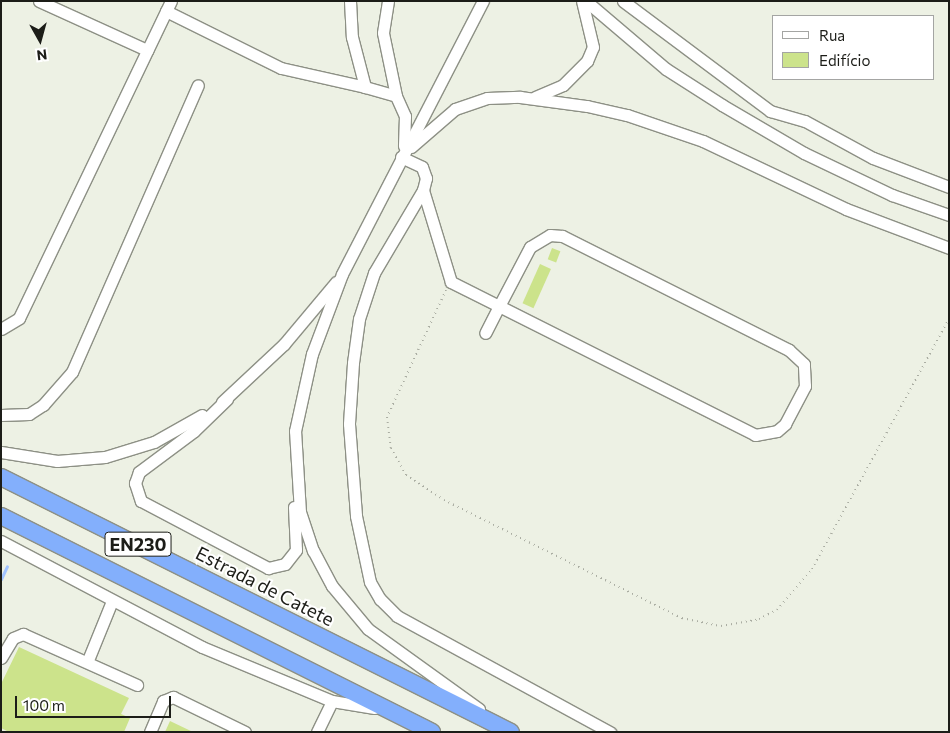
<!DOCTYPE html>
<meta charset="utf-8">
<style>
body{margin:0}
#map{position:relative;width:950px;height:733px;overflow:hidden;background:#edf1e4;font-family:Commissioner,sans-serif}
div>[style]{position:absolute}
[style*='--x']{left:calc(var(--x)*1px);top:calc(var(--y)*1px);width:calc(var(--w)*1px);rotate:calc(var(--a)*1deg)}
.stream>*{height:3px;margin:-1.5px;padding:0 1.5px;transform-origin:1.5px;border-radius:1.5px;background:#a1c3ff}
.building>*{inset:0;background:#cce38b;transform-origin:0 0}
.path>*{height:2px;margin-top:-1px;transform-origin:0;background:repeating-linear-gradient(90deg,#aaada2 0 1px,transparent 0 5px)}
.roads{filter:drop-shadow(1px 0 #8d9085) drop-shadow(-1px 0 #8d9085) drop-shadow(0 1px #8d9085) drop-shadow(0 -1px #8d9085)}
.minor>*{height:11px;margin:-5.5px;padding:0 5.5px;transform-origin:5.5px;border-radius:5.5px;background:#fff}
.highway>*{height:16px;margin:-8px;padding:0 8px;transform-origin:8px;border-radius:8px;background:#83affc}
span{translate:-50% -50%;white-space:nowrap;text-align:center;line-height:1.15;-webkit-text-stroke:4px #fff;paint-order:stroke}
.shield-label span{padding:1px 4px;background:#fff;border:1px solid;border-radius:4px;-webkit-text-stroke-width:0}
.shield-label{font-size:18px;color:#1c1d18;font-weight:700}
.street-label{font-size:19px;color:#1c1d18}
.frame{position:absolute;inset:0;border:2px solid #1c1d18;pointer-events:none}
.legend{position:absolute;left:772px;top:15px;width:162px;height:65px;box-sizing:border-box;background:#fff;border:1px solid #a4a5a3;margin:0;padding:6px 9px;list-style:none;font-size:15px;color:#1c1d18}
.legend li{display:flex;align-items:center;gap:10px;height:25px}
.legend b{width:25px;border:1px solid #a4a5a3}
.north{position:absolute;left:15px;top:15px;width:50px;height:50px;-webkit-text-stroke:4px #fff;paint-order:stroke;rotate:173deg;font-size:14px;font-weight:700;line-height:20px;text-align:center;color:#1c1d18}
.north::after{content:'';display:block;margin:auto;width:18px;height:22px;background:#1c1d18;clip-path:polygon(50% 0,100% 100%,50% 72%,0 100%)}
.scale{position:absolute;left:15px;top:696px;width:156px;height:22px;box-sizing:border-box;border:2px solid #1c1d18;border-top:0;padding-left:6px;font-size:15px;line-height:18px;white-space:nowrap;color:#1c1d18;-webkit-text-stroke:4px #fff;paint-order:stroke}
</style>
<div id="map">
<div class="stream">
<i style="--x:1;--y:579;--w:14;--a:-65"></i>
</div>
<div class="building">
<i style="left:552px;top:248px;width:9px;height:12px;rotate:21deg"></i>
<i style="left:540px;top:264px;width:12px;height:43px;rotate:24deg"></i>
<i style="clip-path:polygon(19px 647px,129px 698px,121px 714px,130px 718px,124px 732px,9px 732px,1px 728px,1px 684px)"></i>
<i style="clip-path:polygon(170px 721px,193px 732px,165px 732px)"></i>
</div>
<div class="path">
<i style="--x:446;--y:290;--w:140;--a:114.9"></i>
<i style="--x:387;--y:417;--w:31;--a:83"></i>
<i style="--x:391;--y:448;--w:31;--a:61"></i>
<i style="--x:406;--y:475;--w:45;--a:33.3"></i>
<i style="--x:444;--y:500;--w:266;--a:26.4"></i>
<i style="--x:682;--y:618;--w:40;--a:12"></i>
<i style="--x:721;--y:626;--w:39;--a:-10"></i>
<i style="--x:759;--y:619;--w:20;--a:-27"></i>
<i style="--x:777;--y:610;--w:54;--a:-49.5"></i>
<i style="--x:812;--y:569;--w:285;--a:-61.3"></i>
</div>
<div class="roads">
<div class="minor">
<i style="--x:39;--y:1;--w:119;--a:24.4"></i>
<i style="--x:350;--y:1;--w:36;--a:87"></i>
<i style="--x:352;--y:37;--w:52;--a:75.4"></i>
<i style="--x:365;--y:87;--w:32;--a:16"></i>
<i style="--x:388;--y:1;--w:32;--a:99"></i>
<i style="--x:383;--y:33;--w:64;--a:78.3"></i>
<i style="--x:396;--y:96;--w:22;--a:66"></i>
<i style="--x:405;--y:116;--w:30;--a:92"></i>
<i style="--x:586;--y:1;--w:105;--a:40.4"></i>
<i style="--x:666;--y:69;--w:67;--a:32.7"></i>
<i style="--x:722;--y:105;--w:95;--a:30.3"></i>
<i style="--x:804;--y:153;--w:98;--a:25.5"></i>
<i style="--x:892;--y:195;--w:60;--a:19.3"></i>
<i style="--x:623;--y:1;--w:184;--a:36.8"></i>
<i style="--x:770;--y:111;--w:36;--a:16"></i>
<i style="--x:805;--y:121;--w:77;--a:28.6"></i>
<i style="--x:873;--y:158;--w:81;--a:20.9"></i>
<i style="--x:166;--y:11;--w:128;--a:26.4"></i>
<i style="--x:281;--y:68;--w:86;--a:12.7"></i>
<i style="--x:535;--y:97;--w:30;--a:-23"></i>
<i style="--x:563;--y:85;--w:34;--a:-45"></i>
<i style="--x:587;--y:61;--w:15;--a:-67"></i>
<i style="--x:593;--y:47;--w:47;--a:-103.4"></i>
<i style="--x:411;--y:147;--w:58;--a:-40.8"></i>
<i style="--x:455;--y:109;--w:34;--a:-19"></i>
<i style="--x:487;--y:98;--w:33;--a:-2"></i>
<i style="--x:520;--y:97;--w:68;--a:7.7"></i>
<i style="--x:587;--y:106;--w:41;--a:12.7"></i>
<i style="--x:627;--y:115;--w:80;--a:18.9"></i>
<i style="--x:703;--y:141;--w:158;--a:25.4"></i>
<i style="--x:846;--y:209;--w:110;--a:20.7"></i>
<i style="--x:401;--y:157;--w:23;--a:25"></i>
<i style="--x:422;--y:167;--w:12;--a:70"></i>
<i style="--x:426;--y:178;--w:12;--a:104"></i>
<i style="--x:423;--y:190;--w:96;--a:120.6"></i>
<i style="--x:374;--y:273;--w:48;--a:108.1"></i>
<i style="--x:359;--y:319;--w:44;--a:97.8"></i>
<i style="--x:353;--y:363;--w:61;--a:93.8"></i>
<i style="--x:349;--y:424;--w:92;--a:85.6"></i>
<i style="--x:356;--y:516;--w:67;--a:78"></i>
<i style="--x:370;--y:582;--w:20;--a:60"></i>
<i style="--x:380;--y:599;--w:24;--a:45"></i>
<i style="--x:397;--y:616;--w:243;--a:28.6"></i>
<i style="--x:423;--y:190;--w:96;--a:73.1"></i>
<i style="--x:451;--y:282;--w:54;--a:26.6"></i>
<i style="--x:499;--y:306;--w:287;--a:26.7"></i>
<i style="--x:755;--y:435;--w:22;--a:-10"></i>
<i style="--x:777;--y:431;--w:11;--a:-41"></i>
<i style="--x:785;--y:424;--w:43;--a:-62.2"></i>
<i style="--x:805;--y:386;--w:22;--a:-93"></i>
<i style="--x:804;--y:364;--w:21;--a:-137"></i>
<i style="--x:789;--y:350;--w:254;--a:-153.3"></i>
<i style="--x:562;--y:236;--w:12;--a:-175"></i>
<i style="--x:550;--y:235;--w:23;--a:149"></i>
<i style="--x:530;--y:247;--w:67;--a:117.7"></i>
<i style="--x:499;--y:306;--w:30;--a:117"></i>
<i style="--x:1;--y:329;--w:21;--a:-31"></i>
<i style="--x:19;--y:318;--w:352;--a:-64.4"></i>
<i style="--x:227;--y:399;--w:46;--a:135.9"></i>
<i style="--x:194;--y:431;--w:69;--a:143.3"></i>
<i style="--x:139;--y:472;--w:12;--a:110"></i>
<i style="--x:135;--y:483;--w:19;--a:72"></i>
<i style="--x:141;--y:501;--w:144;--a:27.8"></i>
<i style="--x:268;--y:568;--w:17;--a:-13"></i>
<i style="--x:285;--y:564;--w:18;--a:-52"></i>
<i style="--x:296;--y:550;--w:43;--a:-92.7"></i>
<i style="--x:222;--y:402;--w:85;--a:-43.1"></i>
<i style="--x:284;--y:344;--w:81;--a:-50"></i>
<i style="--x:1;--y:415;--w:28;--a:-2"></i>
<i style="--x:29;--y:414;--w:17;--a:-33"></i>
<i style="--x:43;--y:405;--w:44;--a:-48.7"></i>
<i style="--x:72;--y:372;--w:313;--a:-66.3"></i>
<i style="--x:1;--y:452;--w:57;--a:9.1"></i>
<i style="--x:57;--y:461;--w:48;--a:-4.8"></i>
<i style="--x:105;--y:457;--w:51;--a:-17"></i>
<i style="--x:154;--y:442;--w:55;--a:-29.4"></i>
<i style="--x:1;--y:541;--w:227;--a:27.8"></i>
<i style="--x:202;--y:647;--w:141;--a:22.6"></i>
<i style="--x:332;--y:701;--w:43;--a:9.5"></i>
<i style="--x:1;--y:658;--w:23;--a:-59"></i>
<i style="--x:13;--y:638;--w:11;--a:-22"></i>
<i style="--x:23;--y:634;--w:125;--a:24.1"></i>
<i style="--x:88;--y:660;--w:64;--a:-67.9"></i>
<i style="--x:479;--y:709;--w:137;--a:-144.2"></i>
<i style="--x:368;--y:629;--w:56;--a:-129.9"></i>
<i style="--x:332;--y:586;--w:40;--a:-118"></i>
<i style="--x:313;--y:551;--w:41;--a:-108.4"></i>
<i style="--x:300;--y:512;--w:81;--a:-93.5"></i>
<i style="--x:295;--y:431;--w:79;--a:-77.6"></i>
<i style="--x:312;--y:354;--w:85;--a:-69.4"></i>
<i style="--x:342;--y:274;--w:307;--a:-62.7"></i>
<i style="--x:150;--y:732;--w:34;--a:-67"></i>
<i style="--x:163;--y:701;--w:11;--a:-22"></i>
<i style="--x:173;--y:697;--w:80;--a:25.9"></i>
<i style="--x:317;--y:732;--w:34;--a:-64"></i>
</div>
<div class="highway">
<i style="--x:1;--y:477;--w:570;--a:26.57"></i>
<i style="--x:1;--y:516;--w:482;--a:26.6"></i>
</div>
</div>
<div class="shield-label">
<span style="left:138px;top:544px">EN230</span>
</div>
<div class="street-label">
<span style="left:265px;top:586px;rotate:27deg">Estrada de Catete</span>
</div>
<div class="frame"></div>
<ul class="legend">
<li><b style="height:6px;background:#fff"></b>Rua</li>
<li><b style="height:14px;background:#cce38b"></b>Edifício</li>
</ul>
<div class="north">N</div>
<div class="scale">100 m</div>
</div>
